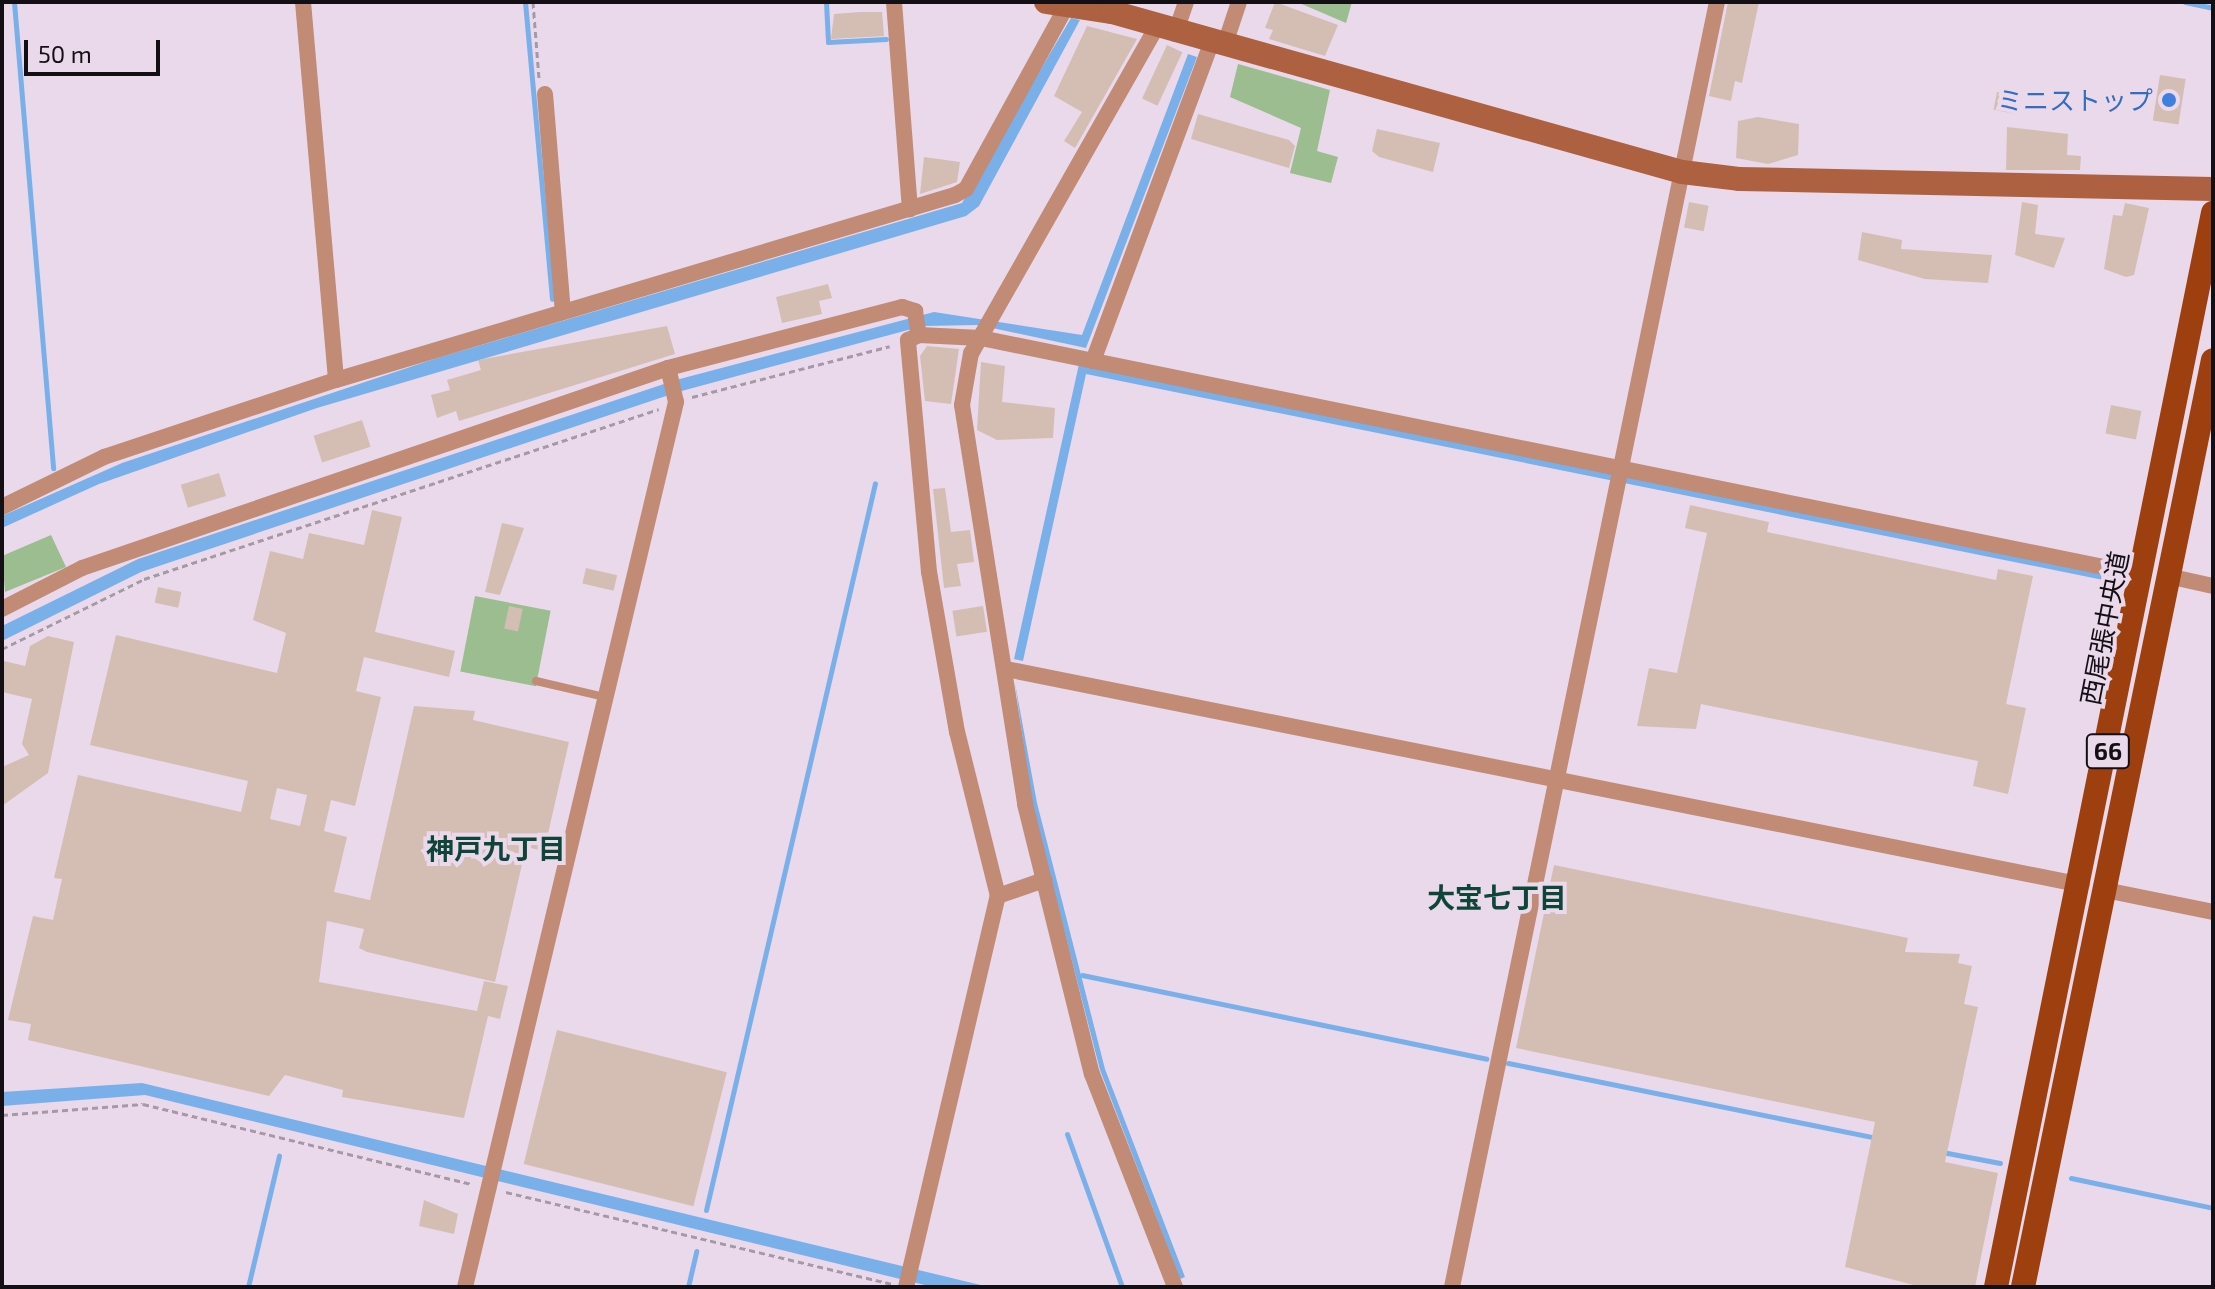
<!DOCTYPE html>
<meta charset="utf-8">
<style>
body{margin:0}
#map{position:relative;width:2215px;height:1289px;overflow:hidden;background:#ead9ea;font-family:"Exo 2","Noto Sans JP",sans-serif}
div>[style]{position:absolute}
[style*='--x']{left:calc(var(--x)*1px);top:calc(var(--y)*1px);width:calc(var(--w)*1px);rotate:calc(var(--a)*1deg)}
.green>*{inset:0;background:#9bbd90;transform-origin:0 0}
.water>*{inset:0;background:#7ab0e9}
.stream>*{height:5px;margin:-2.5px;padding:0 2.5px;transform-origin:2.5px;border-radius:2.5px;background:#7ab0e9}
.building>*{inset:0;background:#d4beb4;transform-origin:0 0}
.path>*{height:3px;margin-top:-1.5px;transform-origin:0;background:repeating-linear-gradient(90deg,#a699a6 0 6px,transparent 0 10px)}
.lane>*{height:8px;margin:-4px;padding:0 4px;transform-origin:4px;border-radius:4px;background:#c18b76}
.street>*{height:16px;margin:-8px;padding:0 8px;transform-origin:8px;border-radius:8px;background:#c18b76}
.secondary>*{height:24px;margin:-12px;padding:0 12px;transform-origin:12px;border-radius:12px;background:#ad6140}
.primary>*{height:24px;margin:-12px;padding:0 12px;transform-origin:12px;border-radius:12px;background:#9d3f0e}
.dots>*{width:22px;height:22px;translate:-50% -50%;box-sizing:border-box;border:4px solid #ead9ea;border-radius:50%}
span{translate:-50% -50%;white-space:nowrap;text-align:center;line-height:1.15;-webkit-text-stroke:8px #ead9ea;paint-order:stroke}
.shield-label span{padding:2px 6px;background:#ead9ea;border:2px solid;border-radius:6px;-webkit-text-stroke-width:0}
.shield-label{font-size:24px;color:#140f14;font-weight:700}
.shop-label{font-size:26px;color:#366cbe}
.right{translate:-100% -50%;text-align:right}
.street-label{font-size:26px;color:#140f14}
.neighbourhood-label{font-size:28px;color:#0f4538;font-weight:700}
.frame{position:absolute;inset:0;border:4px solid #140f14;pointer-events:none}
.scale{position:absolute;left:24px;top:40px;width:136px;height:36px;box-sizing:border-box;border:4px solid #140f14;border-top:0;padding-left:10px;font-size:24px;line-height:28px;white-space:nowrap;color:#140f14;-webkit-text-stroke:6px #ead9ea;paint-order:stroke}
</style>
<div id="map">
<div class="green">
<i style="clip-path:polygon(1297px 2px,1352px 2px,1346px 23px)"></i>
<i style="clip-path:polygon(1238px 64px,1330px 90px,1317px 151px,1338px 157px,1331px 183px,1290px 173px,1301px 128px,1230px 97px)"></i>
<i style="clip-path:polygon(51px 535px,66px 567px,5px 592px,2px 556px)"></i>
<i style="left:475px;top:596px;width:77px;height:77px;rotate:11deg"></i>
</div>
<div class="water">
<i style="clip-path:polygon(1071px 18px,1080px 20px,979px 206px,966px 216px,317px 408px,99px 484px,2px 528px,2px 516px,122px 463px,437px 358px,962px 203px)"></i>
<i style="clip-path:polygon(1188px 54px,1197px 57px,1086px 348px,978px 325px,923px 326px,678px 392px,141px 572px,2px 641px,2px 626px,138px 559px,676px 380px,934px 312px,1082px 335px)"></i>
<i style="clip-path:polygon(1079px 364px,2114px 576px,2113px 582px,1086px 374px,1023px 661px,1014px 659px)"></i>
<i style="clip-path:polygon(1015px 683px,1037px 803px,1105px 1069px,1185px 1277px,1180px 1279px,1100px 1070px,1032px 805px)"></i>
<i style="clip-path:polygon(142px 1083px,989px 1287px,933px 1287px,145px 1095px,2px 1106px,2px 1092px)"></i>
</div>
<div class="stream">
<i style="--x:14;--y:2;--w:468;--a:85.2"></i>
<i style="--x:525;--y:2;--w:298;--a:84.8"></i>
<i style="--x:826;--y:2;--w:40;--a:87.1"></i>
<i style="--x:828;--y:42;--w:58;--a:-3"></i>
<i style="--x:2185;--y:2;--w:29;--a:12"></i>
<i style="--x:1082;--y:975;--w:413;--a:11.7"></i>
<i style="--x:1508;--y:1063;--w:377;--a:11.5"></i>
<i style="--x:1067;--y:1134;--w:163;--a:70.2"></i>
<i style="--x:1942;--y:1152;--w:59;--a:10.7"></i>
<i style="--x:2071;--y:1178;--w:145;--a:11.9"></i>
<i style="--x:706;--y:1210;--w:746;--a:-76.91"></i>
<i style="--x:248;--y:1287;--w:135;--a:-76.7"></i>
<i style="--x:688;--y:1287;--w:37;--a:-77"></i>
</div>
<div class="building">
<i style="clip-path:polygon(1275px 2px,1338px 25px,1325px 56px,1269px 39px,1273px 30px,1265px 28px)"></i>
<i style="clip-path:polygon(1728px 2px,1759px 2px,1742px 83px,1735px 81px,1731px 101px,1709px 96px)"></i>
<i style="clip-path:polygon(860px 12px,882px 12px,884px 36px,831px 39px,834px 14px)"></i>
<i style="clip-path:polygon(1087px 26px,1137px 39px,1075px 148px,1064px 141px,1082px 112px,1054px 96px)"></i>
<i style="left:1167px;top:45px;width:17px;height:59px;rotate:25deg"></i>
<i style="left:2160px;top:75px;width:26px;height:46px;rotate:9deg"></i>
<i style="left:1997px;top:92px;width:21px;height:18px;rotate:11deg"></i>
<i style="clip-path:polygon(1198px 114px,1289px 140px,1295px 146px,1289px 168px,1191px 139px)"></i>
<i style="clip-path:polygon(1758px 117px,1799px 124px,1798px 155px,1768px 164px,1736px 158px,1738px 121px)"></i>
<i style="clip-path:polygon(2007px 127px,2068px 134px,2067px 155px,2081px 156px,2080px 170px,2006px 170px)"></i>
<i style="clip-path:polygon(1377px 129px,1440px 143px,1433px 172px,1379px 157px,1372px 151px)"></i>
<i style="clip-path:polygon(924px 157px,960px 162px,957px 182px,920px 194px)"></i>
<i style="left:1689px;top:202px;width:20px;height:26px;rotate:11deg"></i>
<i style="clip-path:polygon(2022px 202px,2038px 205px,2035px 234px,2065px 238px,2054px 268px,2015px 255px)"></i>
<i style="clip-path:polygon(2125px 203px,2149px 208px,2134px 275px,2126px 277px,2104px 269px,2113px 215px,2122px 216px)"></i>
<i style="clip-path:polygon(1862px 232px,1902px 240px,1901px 249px,1992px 255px,1988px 283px,1925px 279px,1858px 260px)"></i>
<i style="clip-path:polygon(828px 284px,832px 298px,819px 301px,822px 314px,782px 323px,776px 297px)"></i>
<i style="clip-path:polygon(667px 326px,675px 354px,459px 421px,456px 411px,437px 418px,431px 395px,450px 390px,447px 380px,481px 370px,478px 360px)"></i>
<i style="clip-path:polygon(927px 346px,959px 349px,951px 404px,925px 401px,920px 356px)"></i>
<i style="clip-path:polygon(981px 362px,1005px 366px,1002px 402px,1055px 408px,1053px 438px,997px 440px,977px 430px)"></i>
<i style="left:2111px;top:405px;width:31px;height:29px;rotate:11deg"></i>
<i style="left:362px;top:420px;width:28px;height:51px;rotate:72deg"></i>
<i style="left:219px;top:473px;width:24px;height:40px;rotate:73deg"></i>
<i style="clip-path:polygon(945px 488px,951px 532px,970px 530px,974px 562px,957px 564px,961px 586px,944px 588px,933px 489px)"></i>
<i style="clip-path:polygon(1690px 505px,1769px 522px,1767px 532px,1996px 580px,1998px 569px,2033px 576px,2006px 704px,2026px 708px,2008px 794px,1973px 786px,1978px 761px,1701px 704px,1696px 729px,1637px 726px,1649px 668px,1677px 673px,1707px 533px,1685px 528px)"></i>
<i style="clip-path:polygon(evenodd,372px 510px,402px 517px,375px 632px,455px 651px,449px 677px,364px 657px,356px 691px,381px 697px,355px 806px,331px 800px,324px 831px,347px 837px,334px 892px,370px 900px,414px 706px,475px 711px,473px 720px,569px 742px,544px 851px,526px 847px,495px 982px,367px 952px,359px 948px,364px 929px,327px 921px,319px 982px,477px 1011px,484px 981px,508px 986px,500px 1019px,488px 1016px,464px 1118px,342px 1097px,343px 1090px,285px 1075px,269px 1096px,28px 1040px,31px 1024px,8px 1020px,33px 916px,53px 920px,62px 879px,54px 878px,78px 775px,241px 812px,248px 781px,90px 745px,116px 635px,277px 673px,286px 633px,253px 620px,270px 551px,303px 559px,309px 533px,364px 545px,372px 510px,277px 788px,307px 795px,300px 826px,270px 819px,277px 788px)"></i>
<i style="clip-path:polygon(502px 523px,524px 528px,500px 595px,485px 592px)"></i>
<i style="left:586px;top:568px;width:32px;height:16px;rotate:13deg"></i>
<i style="left:158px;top:587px;width:24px;height:16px;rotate:12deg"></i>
<i style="left:509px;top:606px;width:14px;height:23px;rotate:12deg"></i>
<i style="left:983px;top:606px;width:26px;height:31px;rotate:81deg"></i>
<i style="clip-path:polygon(48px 636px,74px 642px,48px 773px,2px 806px,2px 767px,29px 755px,22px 744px,32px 699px,2px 692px,4px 661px,25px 666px,30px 646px)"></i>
<i style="clip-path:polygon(1554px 865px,1908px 938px,1905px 952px,1960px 954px,1958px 963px,1972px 966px,1964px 1004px,1978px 1007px,1945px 1162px,1998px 1173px,1975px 1287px,1921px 1287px,1845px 1267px,1875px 1122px,1516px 1048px)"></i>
<i style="left:557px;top:1030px;width:175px;height:138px;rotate:14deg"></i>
<i style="clip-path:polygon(424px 1200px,458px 1214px,454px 1234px,419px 1226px)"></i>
</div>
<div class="path">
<i style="--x:533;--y:2;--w:76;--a:85.5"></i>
<i style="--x:692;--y:397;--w:204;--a:-14.4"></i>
<i style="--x:2;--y:649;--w:158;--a:-26.2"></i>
<i style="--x:144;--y:579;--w:542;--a:-18.27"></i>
<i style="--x:2;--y:1115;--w:141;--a:-4.5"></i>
<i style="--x:143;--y:1104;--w:338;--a:13.7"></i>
<i style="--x:506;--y:1192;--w:396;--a:13.4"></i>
</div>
<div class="lane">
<i style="--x:536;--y:681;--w:71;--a:13.1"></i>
</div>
<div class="street">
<i style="--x:303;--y:2;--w:379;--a:85"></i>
<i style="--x:894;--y:2;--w:208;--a:85.6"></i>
<i style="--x:1156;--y:28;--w:374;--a:119.6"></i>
<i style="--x:971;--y:353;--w:53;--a:99.8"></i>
<i style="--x:962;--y:405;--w:404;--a:81"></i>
<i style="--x:1025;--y:804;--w:278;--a:76.1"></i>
<i style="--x:1092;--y:1074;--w:229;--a:68.7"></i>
<i style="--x:1175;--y:34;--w:34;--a:-71"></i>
<i style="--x:1224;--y:47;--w:47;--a:-71.6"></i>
<i style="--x:545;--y:94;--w:218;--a:85.3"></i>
<i style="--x:1093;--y:361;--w:339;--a:-69.6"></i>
<i style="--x:2;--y:507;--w:114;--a:-26.1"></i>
<i style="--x:104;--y:457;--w:244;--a:-18.4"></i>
<i style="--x:336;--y:380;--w:646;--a:-16.64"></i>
<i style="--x:955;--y:195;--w:13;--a:-29"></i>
<i style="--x:966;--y:189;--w:213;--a:-61.2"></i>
<i style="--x:2168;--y:576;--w:46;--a:12.5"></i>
<i style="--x:2;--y:609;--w:90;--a:-27.1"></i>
<i style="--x:82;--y:568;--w:619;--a:-18.84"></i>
<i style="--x:668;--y:368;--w:242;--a:-14.6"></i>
<i style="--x:902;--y:307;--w:14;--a:17"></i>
<i style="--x:915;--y:311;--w:24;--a:81"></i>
<i style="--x:919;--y:335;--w:62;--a:2.8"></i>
<i style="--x:981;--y:338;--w:1186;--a:11.53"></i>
<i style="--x:1006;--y:669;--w:1097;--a:11.35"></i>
<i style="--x:2105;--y:890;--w:110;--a:11.5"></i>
<i style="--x:998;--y:896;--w:49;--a:-19.2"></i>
<i style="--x:465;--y:1287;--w:910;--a:-76.59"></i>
<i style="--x:676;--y:402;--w:35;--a:-103"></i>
<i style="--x:906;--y:1287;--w:402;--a:-76.8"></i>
<i style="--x:998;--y:896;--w:169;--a:-104"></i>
<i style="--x:957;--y:732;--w:162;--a:-99.9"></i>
<i style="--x:929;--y:572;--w:233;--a:-95.2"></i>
<i style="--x:908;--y:340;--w:12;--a:-24"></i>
<i style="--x:1452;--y:1287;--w:1312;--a:-78.35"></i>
</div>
<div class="secondary">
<i style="--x:1046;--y:2;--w:67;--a:8.6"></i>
<i style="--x:1112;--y:12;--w:592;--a:15.68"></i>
<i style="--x:1682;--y:172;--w:57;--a:7"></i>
<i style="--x:1739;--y:179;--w:474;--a:1.2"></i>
</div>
<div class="primary">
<i style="--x:1996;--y:1287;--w:1096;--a:-78.58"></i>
<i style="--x:2023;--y:1287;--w:946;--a:-78.42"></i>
</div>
<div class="dots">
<i style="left:2169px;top:100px;background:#3f7fe0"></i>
</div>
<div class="shield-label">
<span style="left:2108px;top:751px">66</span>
</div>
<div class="shop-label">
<span class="right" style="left:2153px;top:100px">ミニストップ</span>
</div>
<div class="street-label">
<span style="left:2104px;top:628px;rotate:-79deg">西尾張中央道</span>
</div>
<div class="neighbourhood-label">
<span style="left:496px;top:848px">神戸九丁目</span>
<span style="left:1497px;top:897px">大宝七丁目</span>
</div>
<div class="frame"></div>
<div class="scale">50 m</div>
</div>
